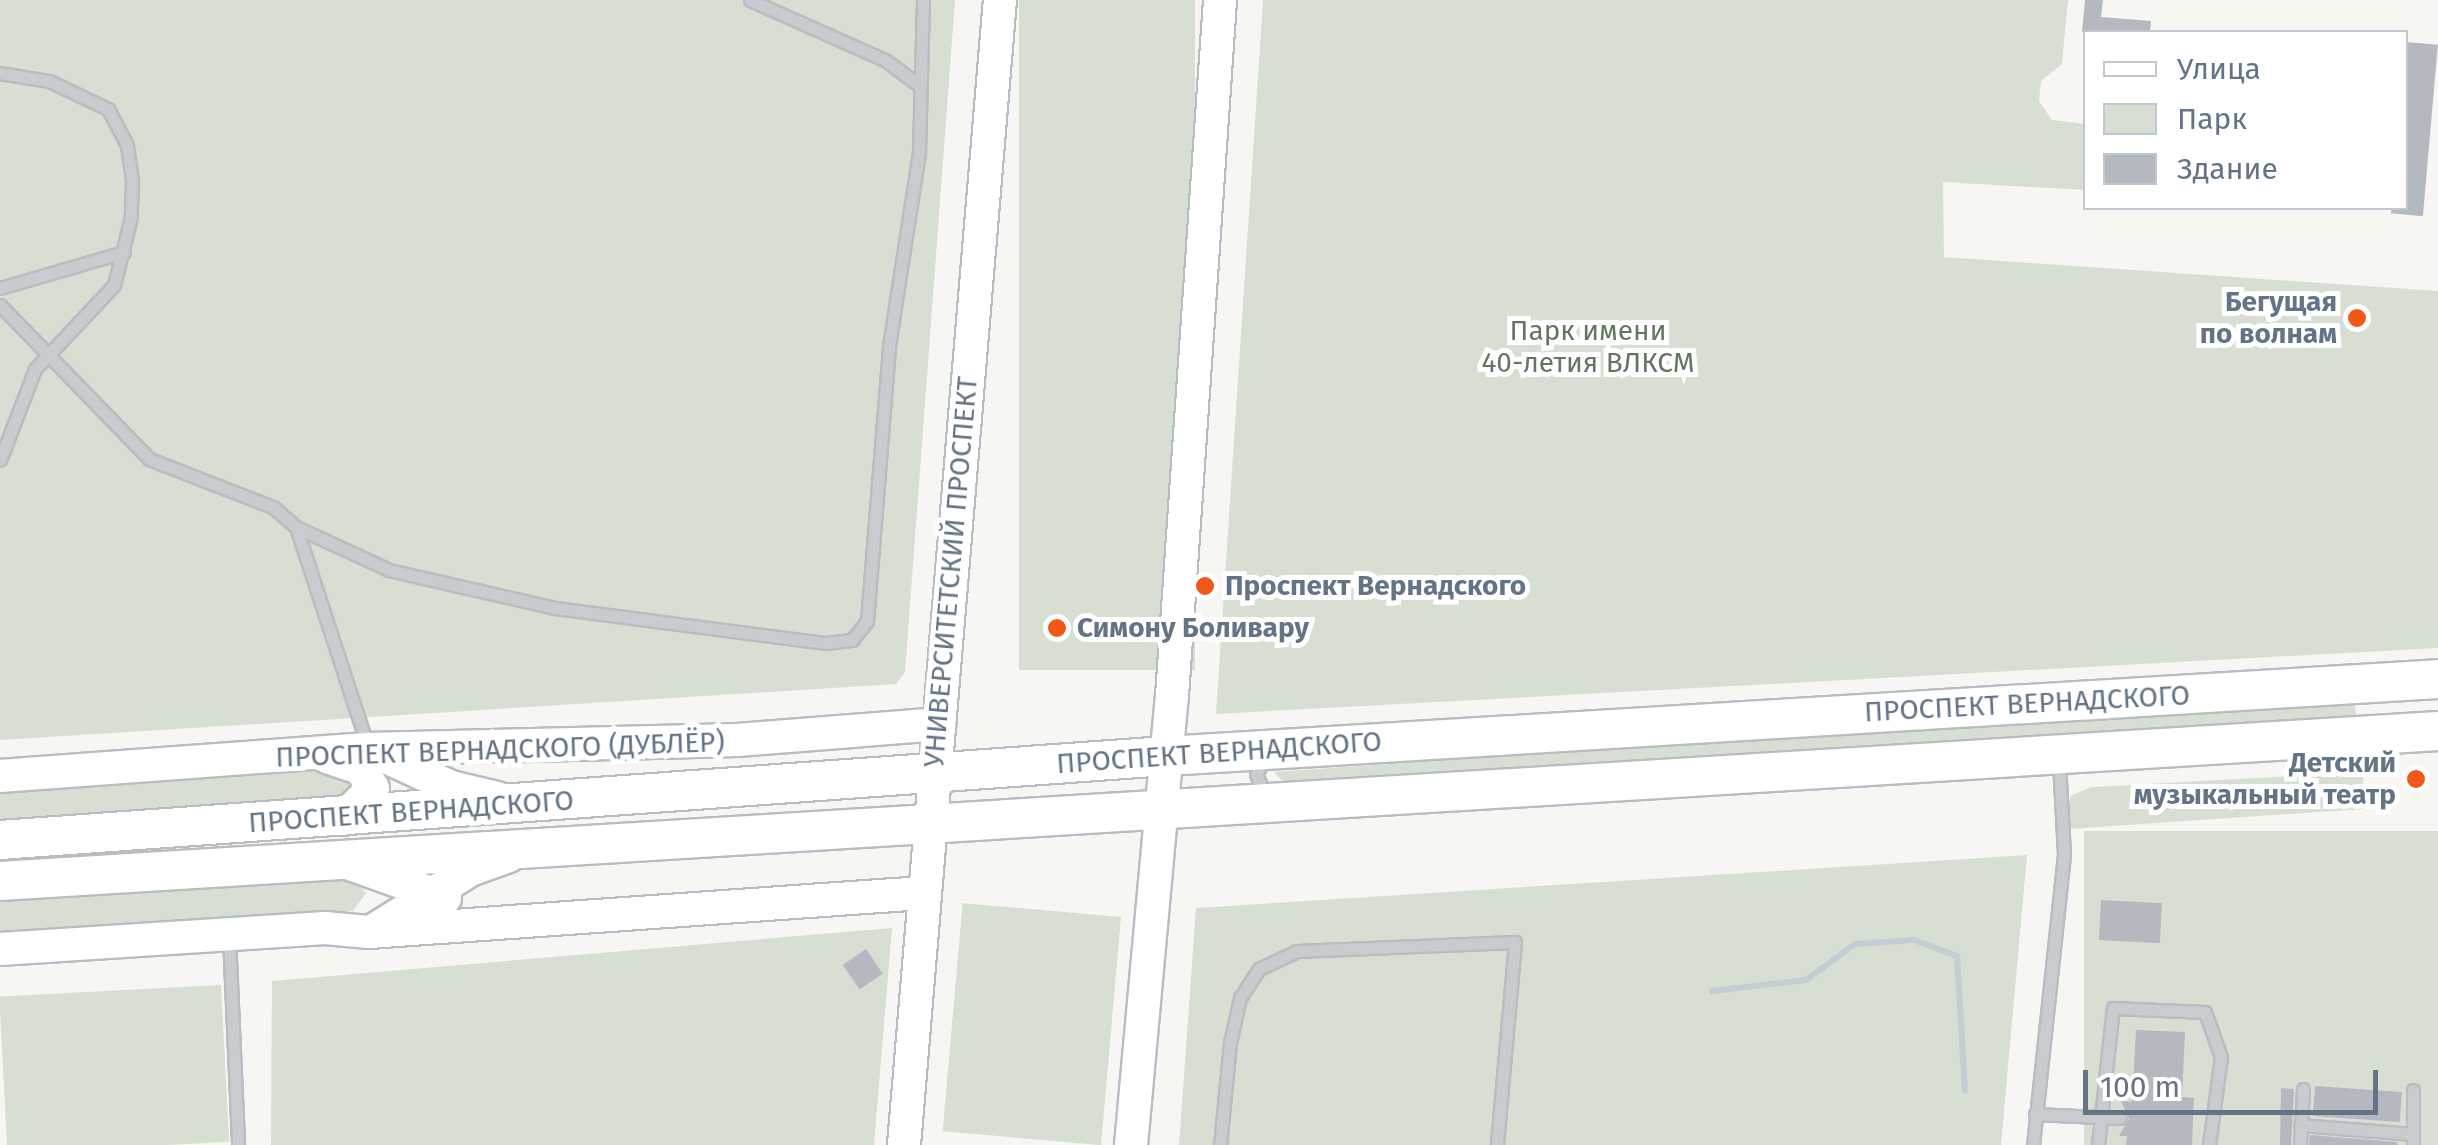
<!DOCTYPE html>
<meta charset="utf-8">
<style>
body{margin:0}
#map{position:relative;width:2438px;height:1145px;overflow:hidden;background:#f6f7f3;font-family:"Fira Sans",sans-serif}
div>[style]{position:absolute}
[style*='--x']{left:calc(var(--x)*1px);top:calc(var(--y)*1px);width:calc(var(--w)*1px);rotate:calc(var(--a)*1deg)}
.green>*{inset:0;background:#d7dfd3;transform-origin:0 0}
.stream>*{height:6px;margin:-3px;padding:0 3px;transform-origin:3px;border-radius:3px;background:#c4cdd3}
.building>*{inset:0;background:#b3b9bf;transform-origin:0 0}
.roads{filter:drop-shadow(2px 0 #b8bdc2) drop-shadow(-2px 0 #b8bdc2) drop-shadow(0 2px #b8bdc2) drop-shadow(0 -2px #b8bdc2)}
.service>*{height:11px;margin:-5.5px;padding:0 5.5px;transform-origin:5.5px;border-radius:5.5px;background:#c9cccf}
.secondary>*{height:32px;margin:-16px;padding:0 16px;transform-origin:16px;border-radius:16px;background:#fff}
.primary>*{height:38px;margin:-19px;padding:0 19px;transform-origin:19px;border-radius:19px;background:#fff}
.dots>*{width:28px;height:28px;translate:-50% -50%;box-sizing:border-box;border:5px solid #fff;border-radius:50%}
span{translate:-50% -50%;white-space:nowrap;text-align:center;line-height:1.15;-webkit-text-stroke:10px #fff;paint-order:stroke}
.poi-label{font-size:28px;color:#637486;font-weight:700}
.right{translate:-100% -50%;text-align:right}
.left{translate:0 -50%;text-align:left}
.park-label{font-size:28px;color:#62785e}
.street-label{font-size:28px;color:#637486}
.legend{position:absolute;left:2083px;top:30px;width:325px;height:180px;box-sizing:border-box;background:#fff;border:2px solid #c1c7cf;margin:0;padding:12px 18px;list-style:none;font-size:30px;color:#637486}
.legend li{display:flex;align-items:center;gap:20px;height:50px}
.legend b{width:50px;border:2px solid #c1c7cf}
.scale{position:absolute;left:2083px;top:1070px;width:295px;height:45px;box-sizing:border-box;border:5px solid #637486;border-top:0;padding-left:12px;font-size:30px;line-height:35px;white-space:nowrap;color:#637486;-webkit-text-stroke:8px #fff;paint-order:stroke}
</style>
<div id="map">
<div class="green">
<i style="clip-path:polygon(0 0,955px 0,905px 672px,896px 684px,0 740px)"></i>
<i style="left:1019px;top:0;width:176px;height:670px"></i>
<i style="clip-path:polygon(1263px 0,2068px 0,2062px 64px,2041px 81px,2039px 101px,2052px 120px,2085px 124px,2085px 190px,1943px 182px,1944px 257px,2438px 291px,2438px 648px,1216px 714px)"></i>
<i style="clip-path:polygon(2354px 697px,2356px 715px,1282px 781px,1274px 772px)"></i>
<i style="clip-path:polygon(343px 769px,350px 771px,360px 799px,0 829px,0 790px)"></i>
<i style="clip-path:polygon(2363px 772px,2363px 809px,2069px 829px,2070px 796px,2092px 787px)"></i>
<i style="left:2438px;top:831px;width:314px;height:354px;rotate:90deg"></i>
<i style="clip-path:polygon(2027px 855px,2001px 1145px,1179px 1145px,1196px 908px)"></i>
<i style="clip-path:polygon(350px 877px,366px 893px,353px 911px,0 935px,0 900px)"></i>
<i style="left:1121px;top:917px;width:229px;height:159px;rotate:95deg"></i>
<i style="clip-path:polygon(892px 928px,874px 1145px,271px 1145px,272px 981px)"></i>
<i style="left:221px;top:985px;width:157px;height:222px;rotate:87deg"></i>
</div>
<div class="stream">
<i style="--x:1712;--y:991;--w:95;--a:-6.7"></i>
<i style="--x:1806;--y:980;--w:61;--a:-36.3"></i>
<i style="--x:1855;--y:944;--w:59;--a:-3.9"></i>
<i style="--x:1914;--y:940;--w:46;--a:20.4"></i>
<i style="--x:1957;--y:956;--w:135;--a:86.6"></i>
</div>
<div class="building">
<i style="clip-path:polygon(2085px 0,2103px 0,2101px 17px,2151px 21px,2150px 32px,2082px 32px)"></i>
<i style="left:2406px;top:42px;width:32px;height:172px;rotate:5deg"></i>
<i style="left:2101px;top:900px;width:61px;height:40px;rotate:3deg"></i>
<i style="left:866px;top:949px;width:30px;height:28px;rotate:56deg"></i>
<i style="clip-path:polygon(2136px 1030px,2185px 1032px,2182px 1097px,2194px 1098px,2192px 1145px,2126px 1145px,2127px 1136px,2119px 1136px,2129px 1119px,2121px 1101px,2132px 1102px)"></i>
<i style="left:2315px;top:1086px;width:87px;height:30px;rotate:4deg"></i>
<i style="clip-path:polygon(2281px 1088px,2294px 1089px,2291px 1145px,2280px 1145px)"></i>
<i style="clip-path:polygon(2310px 1135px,2397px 1142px,2398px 1145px,2309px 1145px)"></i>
</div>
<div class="roads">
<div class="service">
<i style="--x:750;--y:0;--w:148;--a:24"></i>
<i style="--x:885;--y:60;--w:44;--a:36.6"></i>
<i style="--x:0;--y:73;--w:50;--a:9.3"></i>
<i style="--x:49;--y:81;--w:65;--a:25.4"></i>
<i style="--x:108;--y:109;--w:41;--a:62.2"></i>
<i style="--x:127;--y:145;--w:36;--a:82"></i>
<i style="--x:132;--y:181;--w:36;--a:92"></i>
<i style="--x:131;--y:217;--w:70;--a:104"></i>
<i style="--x:114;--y:285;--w:115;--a:133.2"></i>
<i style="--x:35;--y:369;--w:97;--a:111"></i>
<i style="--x:0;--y:288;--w:129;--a:-16.2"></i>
<i style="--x:0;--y:305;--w:214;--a:45.9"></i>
<i style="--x:149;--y:459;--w:133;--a:21.2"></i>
<i style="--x:273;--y:507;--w:30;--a:41"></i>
<i style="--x:296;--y:527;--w:102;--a:24.8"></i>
<i style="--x:389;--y:570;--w:170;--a:12.9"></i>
<i style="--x:555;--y:608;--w:273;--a:7.4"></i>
<i style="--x:826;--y:643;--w:26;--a:-7"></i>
<i style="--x:852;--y:640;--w:24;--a:-52"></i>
<i style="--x:867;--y:621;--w:276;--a:-85.4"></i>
<i style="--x:889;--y:346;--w:195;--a:-81.2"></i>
<i style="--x:919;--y:153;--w:153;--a:-88.5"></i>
<i style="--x:296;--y:527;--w:231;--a:71.9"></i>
<i style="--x:1265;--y:795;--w:23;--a:-113"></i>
<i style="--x:1256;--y:774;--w:18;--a:-61"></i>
<i style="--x:229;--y:936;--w:209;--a:87.5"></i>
<i style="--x:2035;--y:1114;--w:85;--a:2.7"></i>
<i style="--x:2300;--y:1125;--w:113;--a:4.6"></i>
<i style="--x:1220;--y:1145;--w:102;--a:-84.4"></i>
<i style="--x:1230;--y:1043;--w:46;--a:-77.5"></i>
<i style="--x:1240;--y:998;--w:35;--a:-57"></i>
<i style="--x:1259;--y:969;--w:42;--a:-25.3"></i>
<i style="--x:1297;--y:951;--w:218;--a:-2.4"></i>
<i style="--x:1515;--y:942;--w:204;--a:95.1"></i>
<i style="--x:2033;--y:1145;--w:293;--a:-83.9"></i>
<i style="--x:2064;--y:854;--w:93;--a:-93.1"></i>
<i style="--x:2098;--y:1145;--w:138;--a:-83.8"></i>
<i style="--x:2113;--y:1008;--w:92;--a:2.5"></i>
<i style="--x:2205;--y:1012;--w:48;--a:70.4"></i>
<i style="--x:2221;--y:1057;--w:89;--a:97.8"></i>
<i style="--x:2300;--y:1145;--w:56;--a:-86.9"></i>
<i style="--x:2413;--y:1145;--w:55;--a:-90"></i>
</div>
<div class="secondary">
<i style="--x:375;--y:752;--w:84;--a:24.7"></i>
<i style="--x:451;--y:787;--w:47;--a:13.4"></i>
<i style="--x:327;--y:757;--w:36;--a:19"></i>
<i style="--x:361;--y:769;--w:22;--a:58"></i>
<i style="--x:373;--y:788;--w:44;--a:135"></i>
<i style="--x:0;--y:776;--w:369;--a:-4.2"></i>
<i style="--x:368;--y:749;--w:369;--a:-1.4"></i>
<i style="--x:737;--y:740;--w:203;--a:-4.5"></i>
<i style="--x:350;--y:864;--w:101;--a:19.7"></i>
<i style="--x:377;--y:928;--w:110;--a:-31.9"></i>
<i style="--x:470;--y:870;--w:41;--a:-19.7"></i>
<i style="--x:0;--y:949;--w:326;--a:-3.7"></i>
<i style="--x:325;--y:928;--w:44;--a:5.2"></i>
<i style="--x:369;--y:932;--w:554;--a:-4.03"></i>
<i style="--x:904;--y:1145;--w:1149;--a:-85.21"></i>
<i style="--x:1131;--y:1145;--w:451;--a:-84.8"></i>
<i style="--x:1172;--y:696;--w:698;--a:-86.05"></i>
</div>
<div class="primary">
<i style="--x:0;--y:840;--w:1169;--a:-4.12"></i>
<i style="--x:1166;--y:756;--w:1274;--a:-3.46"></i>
<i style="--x:0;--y:881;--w:2443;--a:-3.52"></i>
</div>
</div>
<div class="dots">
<i style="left:2357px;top:318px;background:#f15818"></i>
<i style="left:1205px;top:586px;background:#f15818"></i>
<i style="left:1057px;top:628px;background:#f15818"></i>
<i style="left:2416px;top:779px;background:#f15818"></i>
</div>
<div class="poi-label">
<span class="right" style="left:2337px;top:318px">Бегущая<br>по волнам</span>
<span class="left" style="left:1225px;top:586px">Проспект Вернадского</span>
<span class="left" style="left:1077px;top:628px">Симону Боливару</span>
<span class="right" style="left:2396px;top:779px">Детский<br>музыкальный театр</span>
</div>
<div class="park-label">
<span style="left:1588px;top:347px">Парк имени<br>40-летия ВЛКСМ</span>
</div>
<div class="street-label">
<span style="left:951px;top:572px;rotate:-85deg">УНИВЕРСИТЕТСКИЙ ПРОСПЕКТ</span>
<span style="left:2027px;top:704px;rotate:-3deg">ПРОСПЕКТ ВЕРНАДСКОГО</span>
<span style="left:500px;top:750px;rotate:-2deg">ПРОСПЕКТ ВЕРНАДСКОГО (ДУБЛЁР)</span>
<span style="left:1219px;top:753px;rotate:-4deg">ПРОСПЕКТ ВЕРНАДСКОГО</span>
<span style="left:411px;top:812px;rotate:-4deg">ПРОСПЕКТ ВЕРНАДСКОГО</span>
</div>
<ul class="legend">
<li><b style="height:12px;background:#fff"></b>Улица</li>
<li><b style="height:28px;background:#d7dfd3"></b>Парк</li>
<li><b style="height:28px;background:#b3b9bf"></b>Здание</li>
</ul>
<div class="scale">100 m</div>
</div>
